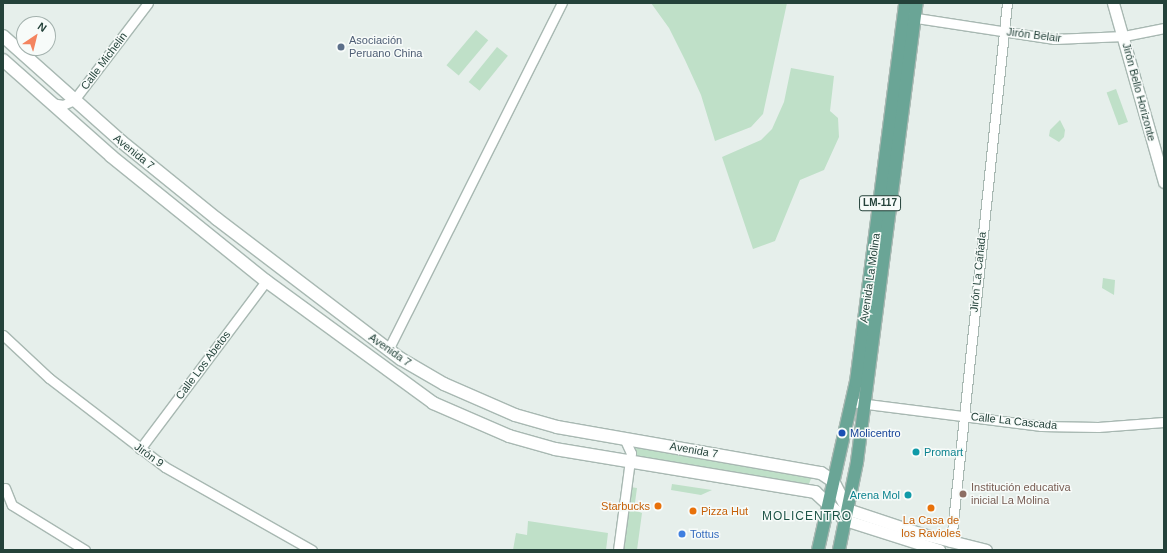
<!DOCTYPE html>
<meta charset="utf-8">
<style>
body{margin:0}
#map{position:relative;width:1167px;height:553px;overflow:hidden;background:#e6efeb;font-family:Helvetica,sans-serif}
div>[style]{position:absolute}
[style*='--x']{left:calc(var(--x)*1px);top:calc(var(--y)*1px);width:calc(var(--w)*1px);rotate:calc(var(--a)*1deg)}
.green>*{inset:0;background:#bfe0c8;transform-origin:0 0}
.roads{filter:drop-shadow(1px 0 #a8b8b2) drop-shadow(-1px 0 #a8b8b2) drop-shadow(0 1px #a8b8b2) drop-shadow(0 -1px #a8b8b2)}
.minor>*{height:9px;margin:-4.5px;padding:0 4.5px;transform-origin:4.5px;border-radius:4.5px;background:#fff}
.tertiary>*{height:11px;margin:-5.5px;padding:0 5.5px;transform-origin:5.5px;border-radius:5.5px;background:#fff}
.secondary>*{height:12px;margin:-6px;padding:0 6px;transform-origin:6px;border-radius:6px;background:#fff}
.primary>*{height:12px;margin:-6px;padding:0 6px;transform-origin:6px;border-radius:6px;background:#6aa596}
.dots>*{width:11px;height:11px;translate:-50% -50%;box-sizing:border-box;border:2px solid #f7fbf9;border-radius:50%}
span{translate:-50% -50%;white-space:nowrap;text-align:center;line-height:1.15;-webkit-text-stroke:3px #f7fbf9;paint-order:stroke}
.shield-label span{padding:1px 3px;background:#f7fbf9;border:1px solid;border-radius:3px;-webkit-text-stroke-width:0}
.shield-label{font-size:10px;color:#24423a;font-weight:700}
.street-label{font-size:11px;color:#24423a}
.service-label{font-size:11px;color:#4e5e75}
.left{translate:0 -50%;text-align:left}
.transit-label{font-size:11px;color:#164399}
.culture-label{font-size:11px;color:#0d838f}
.right{translate:-100% -50%;text-align:right}
.education-label{font-size:11px;color:#785e54}
.food-label{font-size:11px;color:#c56008}
.shop-label{font-size:11px;color:#366cbe}
.neighbourhood-label{font-size:12px;color:#1f5548;letter-spacing:1px}
.frame{position:absolute;inset:0;border:4px solid #24423a;pointer-events:none}
.north{position:absolute;left:16px;top:16px;width:40px;height:40px;box-sizing:border-box;background:#f7fbf9;border:1px solid #a3b1ad;border-radius:50%;rotate:35deg;font-size:11px;font-weight:700;line-height:16px;text-align:center;color:#24423a}
.north::after{content:'';display:block;margin:auto;width:14px;height:18px;background:#f4845f;clip-path:polygon(50% 0,100% 100%,50% 72%,0 100%)}
</style>
<div id="map">
<div class="green">
<i style="clip-path:polygon(651px 3px,787px 3px,763px 114px,751px 127px,715px 141px,701px 95px,685px 60px,669px 28px)"></i>
<i style="left:476px;top:30px;width:16px;height:46px;rotate:40deg"></i>
<i style="left:497px;top:47px;width:14px;height:45px;rotate:39deg"></i>
<i style="clip-path:polygon(791px 68px,834px 76px,830px 111px,838px 118px,839px 137px,824px 170px,800px 180px,775px 241px,753px 249px,722px 157px,761px 140px,772px 129px,784px 102px)"></i>
<i style="left:1116px;top:89px;width:35px;height:10px;rotate:70deg"></i>
<i style="clip-path:polygon(1060px 120px,1065px 130px,1064px 137px,1059px 142px,1049px 136px,1050px 130px)"></i>
<i style="clip-path:polygon(1103px 278px,1115px 280px,1114px 295px,1102px 288px)"></i>
<i style="clip-path:polygon(633px 446px,812px 476px,809px 484px,636px 458px,637px 453px)"></i>
<i style="clip-path:polygon(672px 484px,712px 490px,701px 495px,671px 490px)"></i>
<i style="clip-path:polygon(630px 487px,637px 488px,634px 510px,642px 513px,637px 550px,621px 550px)"></i>
<i style="clip-path:polygon(528px 521px,608px 533px,606px 550px,513px 550px,516px 533px,527px 535px)"></i>
</div>
<div class="roads">
<div class="minor">
<i style="--x:910;--y:17;--w:146;--a:8.7"></i>
<i style="--x:1054;--y:39;--w:70;--a:-2.5"></i>
<i style="--x:1124;--y:36;--w:41;--a:-11.3"></i>
<i style="--x:51;--y:103;--w:12;--a:9"></i>
<i style="--x:63;--y:105;--w:12;--a:-24"></i>
<i style="--x:74;--y:100;--w:122;--a:-52.7"></i>
<i style="--x:3;--y:335;--w:63;--a:43.1"></i>
<i style="--x:49;--y:378;--w:146;--a:37.5"></i>
<i style="--x:165;--y:467;--w:169;--a:29.5"></i>
<i style="--x:388;--y:350;--w:388;--a:-63.4"></i>
<i style="--x:851;--y:402;--w:192;--a:7.2"></i>
<i style="--x:1041;--y:426;--w:57;--a:1"></i>
<i style="--x:1098;--y:427;--w:66;--a:-4.3"></i>
<i style="--x:140;--y:449;--w:210;--a:-53.1"></i>
<i style="--x:5;--y:488;--w:18;--a:68"></i>
<i style="--x:12;--y:505;--w:86;--a:31.7"></i>
<i style="--x:951;--y:542;--w:542;--a:-84.07"></i>
<i style="--x:618;--y:550;--w:98;--a:-82.4"></i>
<i style="--x:631;--y:453;--w:17;--a:-115"></i>
</div>
<div class="tertiary">
<i style="--x:1113;--y:3;--w:186;--a:74.1"></i>
<i style="--x:847;--y:509;--w:76;--a:18.4"></i>
<i style="--x:919;--y:533;--w:69;--a:14.2"></i>
<i style="--x:845;--y:520;--w:99;--a:17.7"></i>
</div>
<div class="secondary">
<i style="--x:3;--y:36;--w:159;--a:41.7"></i>
<i style="--x:122;--y:142;--w:122;--a:39"></i>
<i style="--x:217;--y:219;--w:231;--a:37.3"></i>
<i style="--x:401;--y:359;--w:50;--a:30.2"></i>
<i style="--x:444;--y:384;--w:77;--a:23.6"></i>
<i style="--x:515;--y:415;--w:44;--a:15.9"></i>
<i style="--x:557;--y:427;--w:268;--a:9.9"></i>
<i style="--x:821;--y:473;--w:14;--a:34"></i>
<i style="--x:833;--y:481;--w:31;--a:63"></i>
<i style="--x:3;--y:60;--w:144;--a:41.6"></i>
<i style="--x:111;--y:156;--w:199;--a:38.9"></i>
<i style="--x:266;--y:281;--w:207;--a:36.1"></i>
<i style="--x:433;--y:403;--w:83;--a:23.5"></i>
<i style="--x:509;--y:436;--w:48;--a:15.8"></i>
<i style="--x:555;--y:449;--w:264;--a:9.4"></i>
<i style="--x:815;--y:492;--w:41;--a:43"></i>
</div>
<div class="primary">
<i style="--x:818;--y:550;--w:172;--a:-77.3"></i>
<i style="--x:856;--y:382;--w:382;--a:-82.6"></i>
<i style="--x:839;--y:550;--w:90;--a:-78.4"></i>
<i style="--x:857;--y:462;--w:463;--a:-82.6"></i>
</div>
</div>
<div class="dots">
<i style="left:341px;top:47px;background:#5c6f8a"></i>
<i style="left:842px;top:433px;background:#1a4fb4"></i>
<i style="left:916px;top:452px;background:#0f9aa8"></i>
<i style="left:963px;top:494px;background:#8d6e63"></i>
<i style="left:908px;top:495px;background:#0f9aa8"></i>
<i style="left:658px;top:506px;background:#e8710a"></i>
<i style="left:931px;top:508px;background:#e8710a"></i>
<i style="left:693px;top:511px;background:#e8710a"></i>
<i style="left:682px;top:534px;background:#3f7fe0"></i>
</div>
<div class="shield-label">
<span style="left:880px;top:203px">LM-117</span>
</div>
<div class="street-label">
<span style="left:1034px;top:35px;rotate:7deg">Jirón Belair</span>
<span style="left:104px;top:61px;rotate:-53deg">Calle Michelin</span>
<span style="left:1139px;top:92px;rotate:75deg">Jirón Bello Horizonte</span>
<span style="left:134px;top:152px;rotate:39deg">Avenida 7</span>
<span style="left:978px;top:272px;rotate:-84deg">Jirón La Cañada</span>
<span style="left:870px;top:278px;rotate:-82deg">Avenida La Molina</span>
<span style="left:390px;top:350px;rotate:35deg">Avenida 7</span>
<span style="left:203px;top:365px;rotate:-53deg">Calle Los Abetos</span>
<span style="left:1014px;top:421px;rotate:6deg">Calle La Cascada</span>
<span style="left:694px;top:450px;rotate:10deg">Avenida 7</span>
<span style="left:149px;top:455px;rotate:36deg">Jirón 9</span>
</div>
<div class="service-label">
<span class="left" style="left:349px;top:47px">Asociación<br>Peruano China</span>
</div>
<div class="transit-label">
<span class="left" style="left:850px;top:433px">Molicentro</span>
</div>
<div class="culture-label">
<span class="left" style="left:924px;top:452px">Promart</span>
<span class="right" style="left:900px;top:495px">Arena Mol</span>
</div>
<div class="education-label">
<span class="left" style="left:971px;top:494px">Institución educativa<br>inicial La Molina</span>
</div>
<div class="food-label">
<span class="right" style="left:650px;top:506px">Starbucks</span>
<span class="left" style="left:701px;top:511px">Pizza Hut</span>
<span style="left:931px;top:527px">La Casa de<br>los Ravioles</span>
</div>
<div class="shop-label">
<span class="left" style="left:690px;top:534px">Tottus</span>
</div>
<div class="neighbourhood-label">
<span style="left:807px;top:517px">MOLICENTRO</span>
</div>
<div class="frame"></div>
<div class="north">N</div>
</div>
